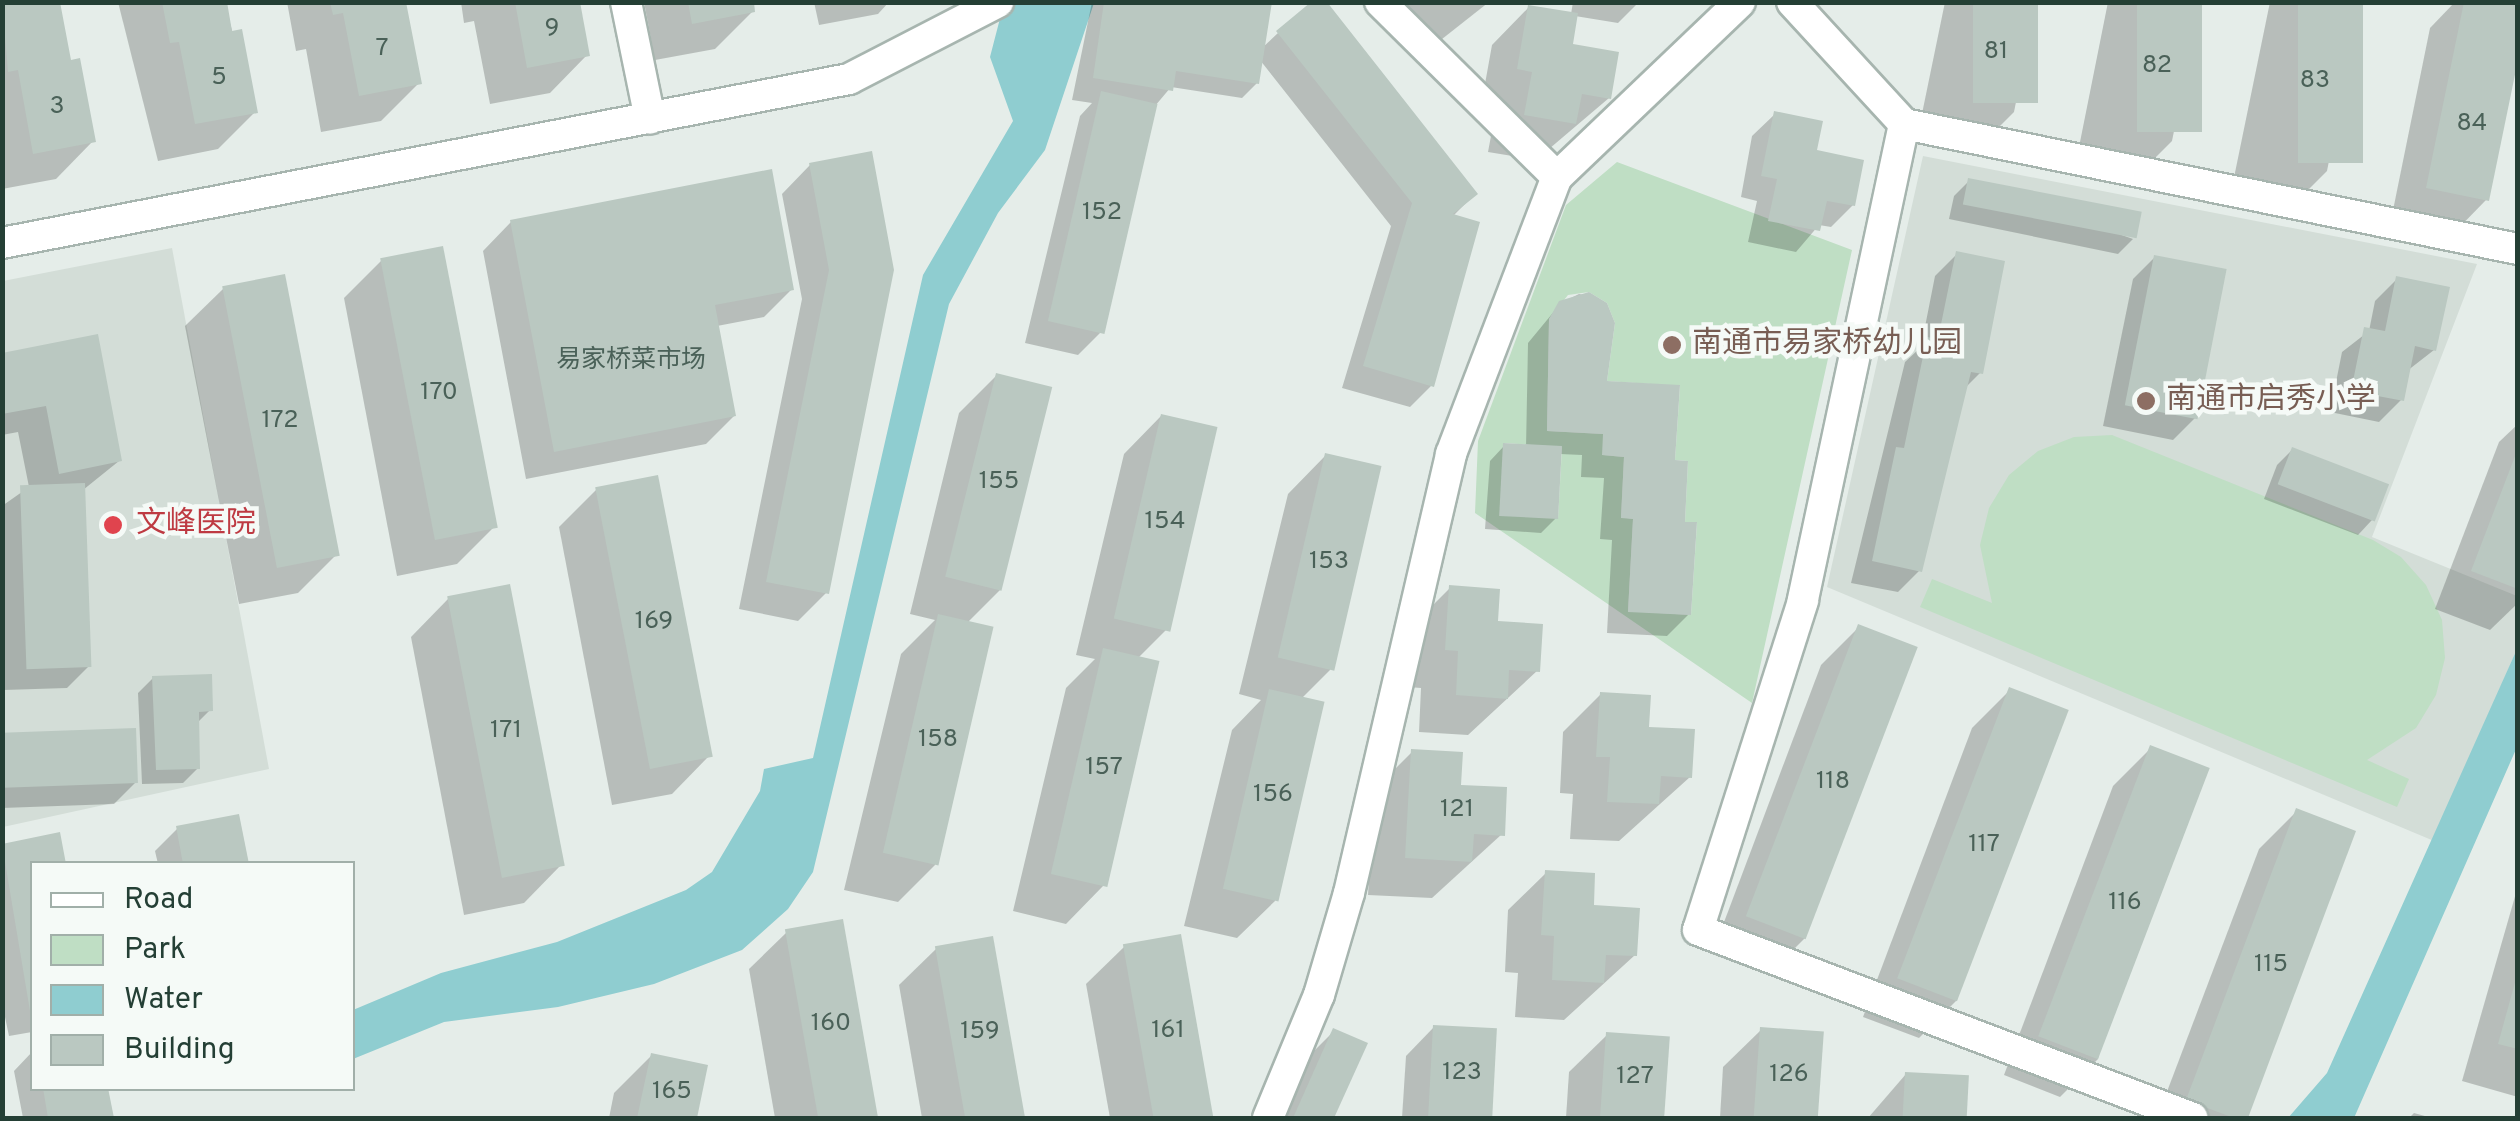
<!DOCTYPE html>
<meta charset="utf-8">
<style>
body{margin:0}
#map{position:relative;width:2520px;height:1121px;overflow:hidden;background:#e5ede9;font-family:Overpass,"Noto Sans SC",sans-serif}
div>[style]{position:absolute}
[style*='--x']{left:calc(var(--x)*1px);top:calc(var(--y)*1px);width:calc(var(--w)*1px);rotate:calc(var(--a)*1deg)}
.built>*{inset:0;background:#d3ddd7}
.green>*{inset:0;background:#bfdec4}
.water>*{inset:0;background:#8fcdd0}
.shadow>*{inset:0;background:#0003}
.building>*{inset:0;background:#bac8c1;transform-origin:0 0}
.roads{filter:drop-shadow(2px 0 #a7b5af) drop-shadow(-2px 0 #a7b5af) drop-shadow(0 2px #a7b5af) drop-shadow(0 -2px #a7b5af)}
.minor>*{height:30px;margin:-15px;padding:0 15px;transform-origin:15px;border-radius:15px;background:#fff}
.dots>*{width:28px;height:28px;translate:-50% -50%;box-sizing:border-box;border:5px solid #f5faf7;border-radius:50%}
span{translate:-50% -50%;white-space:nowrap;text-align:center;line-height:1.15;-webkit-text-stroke:9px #f5faf7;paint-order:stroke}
.number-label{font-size:25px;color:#4a6158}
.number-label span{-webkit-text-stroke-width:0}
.education-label{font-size:30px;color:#785e54}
.left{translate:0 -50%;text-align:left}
.health-label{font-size:30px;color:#be3a42}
.frame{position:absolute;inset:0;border:5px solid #243f35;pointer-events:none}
.legend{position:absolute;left:30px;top:861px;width:325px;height:230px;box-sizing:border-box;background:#f5faf7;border:2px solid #a1afa9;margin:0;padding:12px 18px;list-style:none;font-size:30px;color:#243f35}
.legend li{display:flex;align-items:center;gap:20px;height:50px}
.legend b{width:50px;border:2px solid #a1afa9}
</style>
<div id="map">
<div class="built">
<i style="clip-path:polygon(1923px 156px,2477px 264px,2372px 537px,2517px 596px,2517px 649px,2434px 841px,1827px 587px)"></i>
<i style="clip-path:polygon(172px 248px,269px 769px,3px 827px,3px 281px)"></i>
</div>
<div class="green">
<i style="clip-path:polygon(evenodd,1617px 162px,1852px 250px,1752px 703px,1475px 513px,1478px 441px,1566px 205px,1617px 162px,1589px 292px,1607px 303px,1615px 323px,1607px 381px,1680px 386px,1675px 460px,1688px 461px,1685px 522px,1697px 523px,1691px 615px,1628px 611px,1633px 519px,1621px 517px,1624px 457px,1603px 455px,1603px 434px,1547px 431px,1549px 319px,1568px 295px,1589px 292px,1617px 162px,1504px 443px,1562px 447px,1558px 519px,1504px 443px)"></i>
<i style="clip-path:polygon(2112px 435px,2373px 540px,2401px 557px,2426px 585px,2442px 620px,2445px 658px,2436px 695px,2416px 728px,2367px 760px,2409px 779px,2397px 807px,1920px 607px,1932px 579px,1992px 603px,1980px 545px,1989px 508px,2009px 475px,2038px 451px,2074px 437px)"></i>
</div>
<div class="water">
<i style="clip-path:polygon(1004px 3px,1094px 3px,1045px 150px,998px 213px,949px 304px,813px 872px,788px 909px,742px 950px,654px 984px,558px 1007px,444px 1022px,353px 1059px,353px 1010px,441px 973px,557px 942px,686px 890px,712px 872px,760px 791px,764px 769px,813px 758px,923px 275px,1013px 121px,990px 57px)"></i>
<i style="clip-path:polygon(2517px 649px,2517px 747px,2354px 1118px,2288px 1118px,2327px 1073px)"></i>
</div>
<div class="shadow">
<i style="clip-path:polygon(2px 2px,93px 141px,56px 179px,2px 189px)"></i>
<i style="clip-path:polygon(118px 2px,224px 2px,255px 112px,218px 149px,158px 161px)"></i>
<i style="clip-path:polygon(287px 2px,393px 2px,419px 83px,381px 121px,321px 132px,306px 49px,296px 51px)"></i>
<i style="clip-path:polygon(461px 2px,577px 2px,587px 55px,550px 93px,490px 104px,474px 21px,464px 23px)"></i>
<i style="clip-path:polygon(644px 2px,751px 2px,753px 11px,715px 49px,655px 60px)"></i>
<i style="clip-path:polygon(814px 2px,889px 2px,878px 14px,819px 25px)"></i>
<i style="clip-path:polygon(1092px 2px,1270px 2px,1262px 48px,1278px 33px,1475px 194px,1453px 216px,1432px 385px,1410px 407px,1342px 388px,1391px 226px,1260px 60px,1257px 83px,1242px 98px,1171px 87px,1155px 106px,1100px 333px,1078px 355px,1025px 343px,1080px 116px,1092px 103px,1072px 100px)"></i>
<i style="clip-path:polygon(1395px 2px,1489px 2px,1437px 43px,1389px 35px)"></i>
<i style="clip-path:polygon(1573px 2px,1639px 2px,1618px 23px,1575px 16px,1570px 46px,1609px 98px,1536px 160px,1488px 152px,1496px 109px,1481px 106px,1492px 45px,1529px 7px,1571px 14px)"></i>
<i style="clip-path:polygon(1945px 2px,2036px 2px,2014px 112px,1976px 150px,1917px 138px)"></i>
<i style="clip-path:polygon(2108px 2px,2200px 2px,2172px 141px,2134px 179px,2075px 167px)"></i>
<i style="clip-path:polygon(2270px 2px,2360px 2px,2327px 171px,2289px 209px,2230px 197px)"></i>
<i style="clip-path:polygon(2455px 2px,2518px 2px,2486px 200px,2449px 238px,2390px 225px,2430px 28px)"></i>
<i style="clip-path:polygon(1775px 114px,1814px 152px,1853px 205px,1831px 227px,1819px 225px,1796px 252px,1748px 242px,1757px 201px,1741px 197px,1752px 136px)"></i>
<i style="clip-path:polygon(870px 154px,826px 593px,798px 621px,739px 609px,802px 299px,782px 194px,810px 165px)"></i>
<i style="clip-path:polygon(1969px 181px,2133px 239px,2118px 254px,1949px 219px,1954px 196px)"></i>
<i style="clip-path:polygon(511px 222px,792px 289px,764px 317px,717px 326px,734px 416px,706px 444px,526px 479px,483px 251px)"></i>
<i style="clip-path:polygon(1957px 254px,1980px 373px,1964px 389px,1920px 570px,1898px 592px,1851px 583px,1905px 362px,1921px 347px,1935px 276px)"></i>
<i style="clip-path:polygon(2155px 257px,2195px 418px,2173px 440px,2103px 426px,2133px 279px)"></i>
<i style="clip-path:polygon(382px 260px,494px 527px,457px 564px,397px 576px,344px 298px)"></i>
<i style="clip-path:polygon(2397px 279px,2434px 350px,2407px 371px,2401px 400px,2379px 422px,2330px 412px,2342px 352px,2369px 331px,2375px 301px)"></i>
<i style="clip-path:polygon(223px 289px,336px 555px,298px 593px,239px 604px,185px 326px)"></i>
<i style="clip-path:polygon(1579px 294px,1597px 298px,1604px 384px,1673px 462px,1689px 614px,1667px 636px,1607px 633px,1612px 540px,1600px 539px,1604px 478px,1581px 477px,1582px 455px,1560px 454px,1556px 518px,1541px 533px,1485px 529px,1490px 461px,1504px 446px,1526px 447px,1528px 343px,1561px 303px)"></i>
<i style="clip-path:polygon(2px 356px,119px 461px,83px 490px,89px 666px,67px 688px,4px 690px,2px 506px,29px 487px,18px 432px,2px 435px)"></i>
<i style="clip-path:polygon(996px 376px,1001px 589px,967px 623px,935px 865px,898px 902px,844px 890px,901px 654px,935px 620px,910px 614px,959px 413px)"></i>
<i style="clip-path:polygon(1161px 416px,1166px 630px,1137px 659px,1103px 886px,1066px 924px,1013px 911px,1066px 688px,1095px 659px,1076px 655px,1124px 454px)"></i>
<i style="clip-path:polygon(2518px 424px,2518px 603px,2490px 630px,2435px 609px,2499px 442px)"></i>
<i style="clip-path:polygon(2292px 450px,2372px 520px,2358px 535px,2264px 499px,2277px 465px)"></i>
<i style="clip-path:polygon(1325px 456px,1330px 670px,1301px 699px,1275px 901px,1237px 938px,1184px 926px,1232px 730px,1261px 700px,1239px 694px,1288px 494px)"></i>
<i style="clip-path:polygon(596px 490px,709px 756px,672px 794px,612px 805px,559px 527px)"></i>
<i style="clip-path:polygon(1450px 588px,1538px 670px,1468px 735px,1419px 732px,1421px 688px,1408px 687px,1412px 626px)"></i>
<i style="clip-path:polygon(448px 599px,561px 865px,524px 903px,464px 915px,411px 637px)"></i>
<i style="clip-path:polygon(1859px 627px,1805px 938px,1768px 975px,1712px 954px,1821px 665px)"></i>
<i style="clip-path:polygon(153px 678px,210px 710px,196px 724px,198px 768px,183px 783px,142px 784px,138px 693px)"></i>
<i style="clip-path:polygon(2010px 690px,1957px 1000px,1919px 1038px,1863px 1017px,1972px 728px)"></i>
<i style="clip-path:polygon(1601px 694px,1646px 729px,1690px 777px,1619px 841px,1570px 839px,1573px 794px,1560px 793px,1563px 732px)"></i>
<i style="clip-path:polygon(2px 735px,136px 782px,114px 804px,2px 808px)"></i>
<i style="clip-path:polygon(2151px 748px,2098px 1059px,2060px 1097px,2004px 1075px,2113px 786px)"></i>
<i style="clip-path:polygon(1412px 752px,1459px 787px,1502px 834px,1432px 898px,1368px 895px,1375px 789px)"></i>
<i style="clip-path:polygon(2297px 811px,2353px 832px,2245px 1118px,2157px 1118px,2259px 849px)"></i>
<i style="clip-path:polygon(177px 829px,246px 864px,158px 864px,155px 851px)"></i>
<i style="clip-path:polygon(2px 846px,32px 864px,32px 1032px,9px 1036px,2px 1003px)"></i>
<i style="clip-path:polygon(1546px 873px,1591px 908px,1635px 955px,1564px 1020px,1515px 1017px,1518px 973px,1505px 972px,1508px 910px)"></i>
<i style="clip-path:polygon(2518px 886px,2518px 1097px,2462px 1081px)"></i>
<i style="clip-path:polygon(787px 932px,874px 1118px,775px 1118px,749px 969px)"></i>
<i style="clip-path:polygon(1179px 937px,1210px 1118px,1110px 1118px,1086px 984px,1124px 947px)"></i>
<i style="clip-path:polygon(991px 939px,1022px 1118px,922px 1118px,899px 985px,937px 948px)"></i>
<i style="clip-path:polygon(1434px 1027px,1494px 1031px,1489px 1118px,1402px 1118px,1406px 1056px)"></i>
<i style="clip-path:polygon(1761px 1030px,1821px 1033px,1816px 1118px,1720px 1118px,1723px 1067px)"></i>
<i style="clip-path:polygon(1334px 1031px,1364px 1044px,1331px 1118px,1283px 1118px,1312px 1053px)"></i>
<i style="clip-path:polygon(1607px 1035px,1667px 1038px,1662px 1118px,1566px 1118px,1569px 1072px)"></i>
<i style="clip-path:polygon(32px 1052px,32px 1088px,106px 1088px,111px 1118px,23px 1118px,14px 1071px)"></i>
<i style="clip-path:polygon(651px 1056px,705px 1066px,694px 1118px,609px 1118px,614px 1093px)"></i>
<i style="clip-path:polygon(1906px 1074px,1967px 1078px,1964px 1118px,1868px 1118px)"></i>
<i style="clip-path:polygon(2414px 1113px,2432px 1118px,2409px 1118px)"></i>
</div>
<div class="building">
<i style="clip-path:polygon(2px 2px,60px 2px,71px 60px,80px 58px,96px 142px,33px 154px,18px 70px,8px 72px)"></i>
<i style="clip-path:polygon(162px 2px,227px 2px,232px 31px,242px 29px,258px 113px,195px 124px,179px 42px,170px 43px)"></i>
<i style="clip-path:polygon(330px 2px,406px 2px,422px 84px,359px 96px,343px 13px,333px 15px)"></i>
<i style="clip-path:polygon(515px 2px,580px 2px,590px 56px,527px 68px)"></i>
<i style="clip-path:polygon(688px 2px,754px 2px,755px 12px,692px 24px)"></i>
<i style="clip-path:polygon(1104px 2px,1272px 2px,1259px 84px,1176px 71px,1173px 91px,1093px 78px)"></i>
<i style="clip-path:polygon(1311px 2px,1327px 2px,1478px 194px,1453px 214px,1480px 222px,1434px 387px,1363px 366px,1412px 203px,1276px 31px)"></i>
<i style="left:1973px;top:2px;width:65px;height:101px"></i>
<i style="left:2137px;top:2px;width:65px;height:130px"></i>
<i style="left:2298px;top:2px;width:65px;height:161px"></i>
<i style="clip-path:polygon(2464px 2px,2518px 2px,2518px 60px,2489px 201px,2426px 188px)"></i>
<i style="clip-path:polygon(1528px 5px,1578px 13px,1573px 44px,1619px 52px,1611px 99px,1582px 94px,1576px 124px,1524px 115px,1532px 72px,1517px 69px)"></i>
<i style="left:1101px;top:91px;width:58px;height:236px;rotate:13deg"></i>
<i style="clip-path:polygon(1774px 111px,1823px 121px,1817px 150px,1864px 160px,1855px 206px,1827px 201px,1820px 231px,1768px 221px,1777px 179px,1761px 176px)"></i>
<i style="clip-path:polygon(872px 151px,894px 270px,829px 594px,766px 582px,829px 270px,809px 163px)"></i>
<i style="clip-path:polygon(772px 169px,794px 290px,715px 305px,736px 416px,554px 452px,510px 220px)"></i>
<i style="left:1968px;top:178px;width:177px;height:27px;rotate:11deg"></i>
<i style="left:443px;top:246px;width:287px;height:64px;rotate:79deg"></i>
<i style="clip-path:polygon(1956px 251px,2005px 261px,1983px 374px,1971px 372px,1922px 572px,1872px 561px,1896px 447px,1904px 448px,1927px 337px,1938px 339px)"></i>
<i style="left:2154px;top:255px;width:74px;height:153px;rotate:11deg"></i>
<i style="left:285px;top:274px;width:287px;height:64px;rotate:79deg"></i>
<i style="clip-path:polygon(2396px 276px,2450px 287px,2436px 351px,2415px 346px,2404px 401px,2351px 391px,2364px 327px,2385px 331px)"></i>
<i style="clip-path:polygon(1589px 292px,1607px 303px,1615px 323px,1607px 381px,1680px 385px,1675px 460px,1688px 461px,1685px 522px,1697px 522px,1691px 615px,1628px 612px,1633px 519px,1621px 518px,1624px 457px,1602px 455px,1603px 434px,1547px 431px,1549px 319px,1559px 301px)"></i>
<i style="clip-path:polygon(98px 334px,122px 461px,59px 474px,46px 406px,2px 414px,2px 353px)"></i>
<i style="left:996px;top:373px;width:58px;height:210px;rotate:14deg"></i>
<i style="left:1161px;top:414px;width:58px;height:210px;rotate:13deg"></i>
<i style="left:1503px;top:443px;width:59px;height:73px;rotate:3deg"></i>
<i style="left:2292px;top:447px;width:104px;height:40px;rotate:21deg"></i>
<i style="clip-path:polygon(2517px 451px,2518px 451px,2518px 589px,2471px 571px)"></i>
<i style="left:1325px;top:453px;width:58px;height:210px;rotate:13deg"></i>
<i style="left:658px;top:475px;width:287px;height:64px;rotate:79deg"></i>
<i style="left:85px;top:483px;width:184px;height:65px;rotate:88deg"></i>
<i style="left:510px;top:584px;width:287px;height:64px;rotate:79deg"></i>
<i style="clip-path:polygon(1449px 585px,1500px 589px,1498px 621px,1543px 624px,1540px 672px,1509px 670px,1508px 699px,1456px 695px,1458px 651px,1445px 650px)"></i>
<i style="left:938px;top:614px;width:57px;height:245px;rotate:13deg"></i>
<i style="left:1858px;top:624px;width:64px;height:313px;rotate:21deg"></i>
<i style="left:1103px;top:648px;width:58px;height:232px;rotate:13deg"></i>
<i style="clip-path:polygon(212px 674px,213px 711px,199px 712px,200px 769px,156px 770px,152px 676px)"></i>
<i style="left:2009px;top:687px;width:64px;height:312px;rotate:21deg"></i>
<i style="left:1269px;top:689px;width:57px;height:205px;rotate:13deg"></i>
<i style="clip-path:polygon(1600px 692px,1651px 695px,1649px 727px,1695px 729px,1692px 778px,1661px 776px,1659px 804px,1607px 802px,1610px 757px,1596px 757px)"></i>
<i style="left:136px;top:728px;width:55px;height:134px;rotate:88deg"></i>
<i style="left:2150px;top:745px;width:64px;height:312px;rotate:21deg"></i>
<i style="clip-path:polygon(1411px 749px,1463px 752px,1461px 785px,1507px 787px,1505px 836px,1474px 834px,1472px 862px,1405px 858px)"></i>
<i style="clip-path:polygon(2296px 808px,2356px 831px,2248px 1118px,2234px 1118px,2186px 1100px)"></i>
<i style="clip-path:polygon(239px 814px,249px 864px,183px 864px,176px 826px)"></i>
<i style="clip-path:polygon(60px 832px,66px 864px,32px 864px,31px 1017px,2px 844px)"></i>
<i style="clip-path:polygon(1545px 870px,1595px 873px,1594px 905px,1640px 908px,1637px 956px,1606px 955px,1604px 983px,1552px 980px,1554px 936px,1541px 935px)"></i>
<i style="left:843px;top:919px;width:202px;height:59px;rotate:80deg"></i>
<i style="left:1181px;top:934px;width:187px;height:59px;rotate:80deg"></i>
<i style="left:993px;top:936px;width:185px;height:59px;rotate:80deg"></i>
<i style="clip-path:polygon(2516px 979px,2518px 979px,2518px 1049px,2498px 1044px)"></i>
<i style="left:1433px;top:1025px;width:64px;height:93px;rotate:3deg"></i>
<i style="left:1760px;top:1027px;width:64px;height:91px;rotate:4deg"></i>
<i style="clip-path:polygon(1333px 1028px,1368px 1043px,1334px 1118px,1293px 1118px)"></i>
<i style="left:1606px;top:1032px;width:64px;height:86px;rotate:4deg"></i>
<i style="clip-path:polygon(651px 1053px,708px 1065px,697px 1118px,637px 1118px)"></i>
<i style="left:1905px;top:1072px;width:64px;height:46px;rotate:3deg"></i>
<i style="clip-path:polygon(43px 1088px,108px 1088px,114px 1118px,48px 1118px)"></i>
</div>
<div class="roads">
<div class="minor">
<i style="--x:626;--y:2;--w:119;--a:78.4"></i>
<i style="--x:1380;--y:2;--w:249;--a:44.7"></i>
<i style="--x:1792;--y:2;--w:166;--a:47.4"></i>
<i style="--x:1904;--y:124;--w:488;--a:102"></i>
<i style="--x:1803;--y:601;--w:345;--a:107.7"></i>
<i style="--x:1698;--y:930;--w:529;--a:20.8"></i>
<i style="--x:1904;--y:124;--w:627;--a:11.51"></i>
<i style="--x:2;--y:243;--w:863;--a:-10.96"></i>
<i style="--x:849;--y:79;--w:168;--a:-27.3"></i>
<i style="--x:1268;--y:1118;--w:133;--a:-67.5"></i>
<i style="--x:1319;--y:995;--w:106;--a:-73.6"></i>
<i style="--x:1349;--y:893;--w:451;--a:-76.9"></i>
<i style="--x:1451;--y:454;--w:297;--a:-69.1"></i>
<i style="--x:1557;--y:177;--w:253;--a:-43.7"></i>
</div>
</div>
<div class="dots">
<i style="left:1672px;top:345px;background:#8d6e63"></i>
<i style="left:2146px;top:401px;background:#8d6e63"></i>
<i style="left:113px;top:525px;background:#e0444e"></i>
</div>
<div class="number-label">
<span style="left:552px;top:29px">9</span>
<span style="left:382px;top:49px">7</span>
<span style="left:1996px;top:52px">81</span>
<span style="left:2157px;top:66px">82</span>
<span style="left:219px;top:78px">5</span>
<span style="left:2315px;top:81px">83</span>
<span style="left:57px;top:107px">3</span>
<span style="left:2472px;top:124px">84</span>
<span style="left:1102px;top:213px">152</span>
<span style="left:631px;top:361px">易家桥菜市场</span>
<span style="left:439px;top:393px">170</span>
<span style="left:280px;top:421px">172</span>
<span style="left:999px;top:482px">155</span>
<span style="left:1165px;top:522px">154</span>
<span style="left:1329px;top:562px">153</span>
<span style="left:654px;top:622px">169</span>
<span style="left:506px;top:731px">171</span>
<span style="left:938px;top:740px">158</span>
<span style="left:1104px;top:768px">157</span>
<span style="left:1833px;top:782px">118</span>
<span style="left:1273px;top:795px">156</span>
<span style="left:1457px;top:810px">121</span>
<span style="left:1984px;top:845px">117</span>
<span style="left:2125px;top:903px">116</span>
<span style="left:2271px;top:965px">115</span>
<span style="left:831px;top:1024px">160</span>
<span style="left:1168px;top:1031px">161</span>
<span style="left:980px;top:1032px">159</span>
<span style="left:1462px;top:1073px">123</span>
<span style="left:1789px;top:1075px">126</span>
<span style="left:1635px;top:1077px">127</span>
<span style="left:672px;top:1092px">165</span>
</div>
<div class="education-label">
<span class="left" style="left:1692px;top:345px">南通市易家桥幼儿园</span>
<span class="left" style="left:2166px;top:401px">南通市启秀小学</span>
</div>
<div class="health-label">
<span class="left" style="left:136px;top:525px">文峰医院</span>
</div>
<div class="frame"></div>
<ul class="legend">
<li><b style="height:12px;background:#fff"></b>Road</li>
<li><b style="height:28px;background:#bfdec4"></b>Park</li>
<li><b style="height:28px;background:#8fcdd0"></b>Water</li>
<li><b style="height:28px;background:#bac8c1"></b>Building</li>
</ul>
</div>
